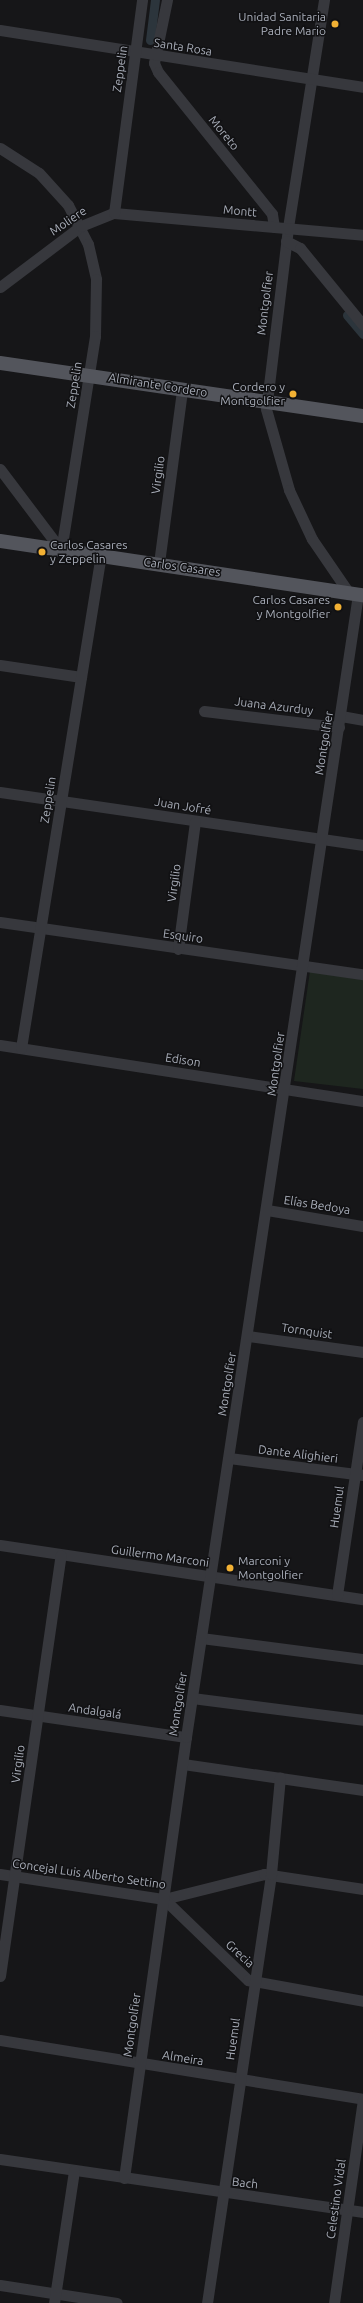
<!DOCTYPE html>
<meta charset="utf-8">
<style>
body{margin:0}
#map{position:relative;width:363px;height:2303px;overflow:hidden;background:#161618;font-family:Ubuntu,sans-serif}
div>[style]{position:absolute}
[style*='--x']{left:calc(var(--x)*1px);top:calc(var(--y)*1px);width:calc(var(--w)*1px);rotate:calc(var(--a)*1deg)}
.green>*{inset:0;background:#1e261f}
.canal>*{height:9px;margin:-4.5px;padding:0 4.5px;transform-origin:4.5px;border-radius:4.5px;background:#2c353c}
.minor>*{height:11px;margin:-5.5px;padding:0 5.5px;transform-origin:5.5px;border-radius:5.5px;background:#37383d}
.major>*{height:14px;margin:-7px;padding:0 7px;transform-origin:7px;border-radius:7px;background:#53555c}
.dots>*{width:11px;height:11px;translate:-50% -50%;box-sizing:border-box;border:2px solid #111113;border-radius:50%}
span{translate:-50% -50%;white-space:nowrap;text-align:center;line-height:1.15;-webkit-text-stroke:3px #111113;paint-order:stroke}
.poi-label{font-size:12px;color:#a8adb8}
.right{translate:-100% -50%;text-align:right}
.left{translate:0 -50%;text-align:left}
.street-label{font-size:12px;color:#a8adb8}
</style>
<div id="map">
<div class="green">
<i style="clip-path:polygon(310px 971px,363px 980px,363px 1089px,294px 1081px)"></i>
</div>
<div class="canal">
<i style="--x:150;--y:40;--w:40;--a:-82.9"></i>
<i style="--x:347;--y:315;--w:25;--a:50"></i>
</div>
<div class="minor">
<i style="--x:167;--y:0;--w:64;--a:101.7"></i>
<i style="--x:154;--y:63;--w:10;--a:66"></i>
<i style="--x:158;--y:72;--w:182;--a:51.2"></i>
<i style="--x:272;--y:214;--w:13;--a:81"></i>
<i style="--x:324;--y:0;--w:231;--a:99"></i>
<i style="--x:288;--y:228;--w:182;--a:96.9"></i>
<i style="--x:266;--y:409;--w:84;--a:74.1"></i>
<i style="--x:289;--y:490;--w:54;--a:64.9"></i>
<i style="--x:312;--y:539;--w:65;--a:55.6"></i>
<i style="--x:0;--y:30;--w:367;--a:8.9"></i>
<i style="--x:0;--y:148;--w:46;--a:32.7"></i>
<i style="--x:39;--y:173;--w:43;--a:47.8"></i>
<i style="--x:68;--y:205;--w:44;--a:62.9"></i>
<i style="--x:88;--y:244;--w:36;--a:77"></i>
<i style="--x:96;--y:279;--w:57;--a:91"></i>
<i style="--x:95;--y:336;--w:217;--a:99"></i>
<i style="--x:114;--y:213;--w:250;--a:5"></i>
<i style="--x:286;--y:241;--w:16;--a:27"></i>
<i style="--x:300;--y:248;--w:99;--a:50.7"></i>
<i style="--x:0;--y:287;--w:101;--a:-37"></i>
<i style="--x:81;--y:226;--w:35;--a:-22"></i>
<i style="--x:114;--y:213;--w:215;--a:-82.5"></i>
<i style="--x:0;--y:469;--w:101;--a:53"></i>
<i style="--x:159;--y:563;--w:175;--a:-82.4"></i>
<i style="--x:0;--y:665;--w:82;--a:8.4"></i>
<i style="--x:204;--y:711;--w:136;--a:6.8"></i>
<i style="--x:341;--y:716;--w:22;--a:10"></i>
<i style="--x:0;--y:792;--w:367;--a:8.3"></i>
<i style="--x:0;--y:922;--w:367;--a:8.2"></i>
<i style="--x:178;--y:949;--w:128;--a:-82.4"></i>
<i style="--x:0;--y:1045;--w:367;--a:8.8"></i>
<i style="--x:21;--y:1048;--w:498;--a:-80.8"></i>
<i style="--x:267;--y:1210;--w:97;--a:9.5"></i>
<i style="--x:248;--y:1336;--w:116;--a:7.9"></i>
<i style="--x:229;--y:1458;--w:135;--a:7.2"></i>
<i style="--x:0;--y:1545;--w:367;--a:8.5"></i>
<i style="--x:337;--y:1595;--w:175;--a:-81.5"></i>
<i style="--x:201;--y:1638;--w:163;--a:7.4"></i>
<i style="--x:192;--y:1698;--w:172;--a:7.3"></i>
<i style="--x:0;--y:1710;--w:188;--a:8.3"></i>
<i style="--x:183;--y:1764;--w:182;--a:8.2"></i>
<i style="--x:0;--y:1874;--w:166;--a:8.7"></i>
<i style="--x:164;--y:1899;--w:103;--a:-14"></i>
<i style="--x:264;--y:1874;--w:100;--a:8.6"></i>
<i style="--x:164;--y:1899;--w:117;--a:44"></i>
<i style="--x:248;--y:1980;--w:117;--a:10.3"></i>
<i style="--x:0;--y:1976;--w:425;--a:-81.8"></i>
<i style="--x:0;--y:2040;--w:368;--a:9.2"></i>
<i style="--x:0;--y:2159;--w:367;--a:8.3"></i>
<i style="--x:124;--y:2178;--w:445;--a:-82"></i>
<i style="--x:186;--y:1737;--w:1156;--a:-81.44"></i>
<i style="--x:0;--y:2285;--w:118;--a:8.7"></i>
<i style="--x:54;--y:2303;--w:134;--a:-81.4"></i>
<i style="--x:207;--y:2303;--w:434;--a:-81.5"></i>
<i style="--x:271;--y:1874;--w:97;--a:-84.7"></i>
<i style="--x:334;--y:2303;--w:206;--a:-81.9"></i>
</div>
<div class="major">
<i style="--x:0;--y:363;--w:367;--a:8.3"></i>
<i style="--x:0;--y:541;--w:367;--a:8.5"></i>
</div>
<div class="dots">
<i style="left:335px;top:24px;background:#f2b134"></i>
<i style="left:293px;top:394px;background:#f2b134"></i>
<i style="left:42px;top:552px;background:#f2b134"></i>
<i style="left:338px;top:607px;background:#f2b134"></i>
<i style="left:230px;top:1568px;background:#f2b134"></i>
</div>
<div class="poi-label">
<span class="right" style="left:326px;top:24px">Unidad Sanitaria<br>Padre Mario</span>
<span class="right" style="left:285px;top:394px">Cordero y<br>Montgolfier</span>
<span class="left" style="left:50px;top:552px">Carlos Casares<br>y Zeppelin</span>
<span class="right" style="left:330px;top:607px">Carlos Casares<br>y Montgolfier</span>
<span class="left" style="left:238px;top:1568px">Marconi y<br>Montgolfier</span>
</div>
<div class="street-label">
<span style="left:183px;top:47px;rotate:9deg">Santa Rosa</span>
<span style="left:120px;top:69px;rotate:-82deg">Zeppelin</span>
<span style="left:224px;top:133px;rotate:51deg">Moreto</span>
<span style="left:240px;top:211px;rotate:5deg">Montt</span>
<span style="left:68px;top:221px;rotate:-34deg">Moliere</span>
<span style="left:265px;top:303px;rotate:-83deg">Montgolfier</span>
<span style="left:74px;top:385px;rotate:-81deg">Zeppelin</span>
<span style="left:158px;top:385px;rotate:9deg">Almirante Cordero</span>
<span style="left:158px;top:475px;rotate:-82deg">Virgilio</span>
<span style="left:182px;top:567px;rotate:8deg">Carlos Casares</span>
<span style="left:274px;top:706px;rotate:7deg">Juana Azurduy</span>
<span style="left:324px;top:743px;rotate:-81deg">Montgolfier</span>
<span style="left:48px;top:800px;rotate:-81deg">Zeppelin</span>
<span style="left:183px;top:806px;rotate:9deg">Juan Jofré</span>
<span style="left:174px;top:883px;rotate:-82deg">Virgilio</span>
<span style="left:183px;top:936px;rotate:8deg">Esquiro</span>
<span style="left:183px;top:1060px;rotate:9deg">Edison</span>
<span style="left:276px;top:1064px;rotate:-82deg">Montgolfier</span>
<span style="left:317px;top:1205px;rotate:9deg">Elías Bedoya</span>
<span style="left:307px;top:1331px;rotate:8deg">Tornquist</span>
<span style="left:227px;top:1384px;rotate:-81deg">Montgolfier</span>
<span style="left:298px;top:1454px;rotate:7deg">Dante Alighieri</span>
<span style="left:337px;top:1507px;rotate:-82deg">Huemul</span>
<span style="left:160px;top:1556px;rotate:8deg">Guillermo Marconi</span>
<span style="left:178px;top:1704px;rotate:-81deg">Montgolfier</span>
<span style="left:95px;top:1711px;rotate:8deg">Andalgalá</span>
<span style="left:18px;top:1764px;rotate:-82deg">Virgilio</span>
<span style="left:89px;top:1874px;rotate:8deg">Concejal Luis Alberto Settino</span>
<span style="left:240px;top:1954px;rotate:43deg">Grecia</span>
<span style="left:132px;top:2025px;rotate:-82deg">Montgolfier</span>
<span style="left:233px;top:2039px;rotate:-82deg">Huemul</span>
<span style="left:183px;top:2058px;rotate:9deg">Almeira</span>
<span style="left:245px;top:2183px;rotate:7deg">Bach</span>
<span style="left:336px;top:2199px;rotate:-82deg">Celestino Vidal</span>
</div>
</div>
